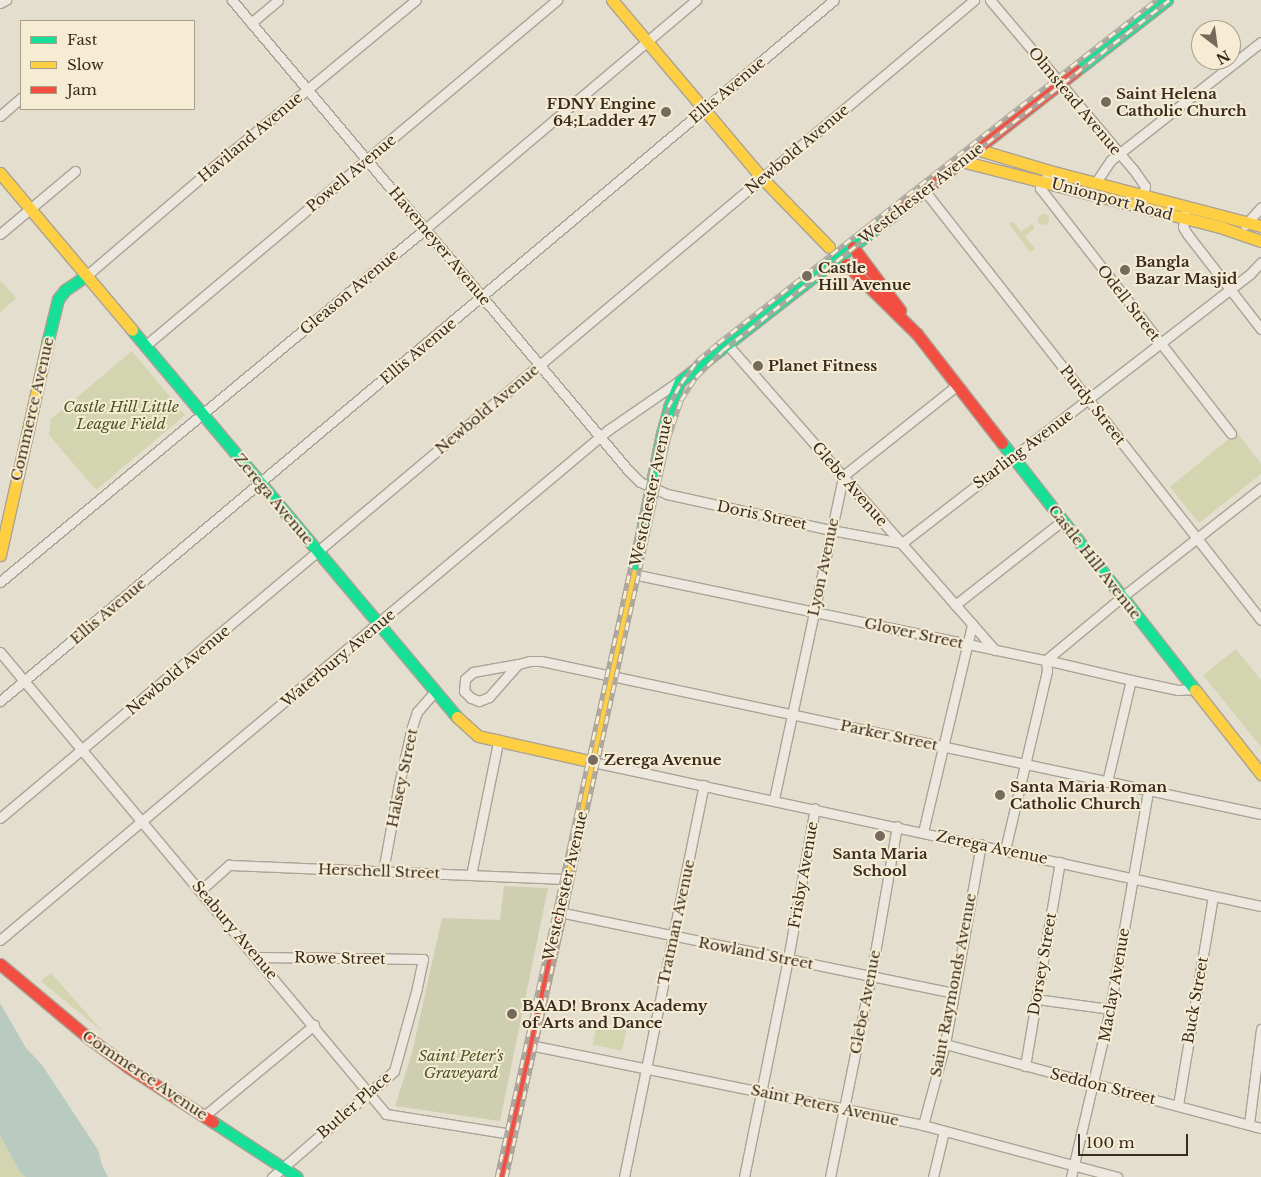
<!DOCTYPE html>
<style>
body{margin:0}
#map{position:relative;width:1261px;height:1177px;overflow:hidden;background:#e4dece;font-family:"Libre Baskerville",serif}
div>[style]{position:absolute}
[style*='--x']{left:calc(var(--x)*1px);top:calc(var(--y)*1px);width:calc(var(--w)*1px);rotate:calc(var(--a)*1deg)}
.green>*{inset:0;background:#d3d5b0;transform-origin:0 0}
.round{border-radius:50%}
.cemetery>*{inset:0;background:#ceceb0}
.water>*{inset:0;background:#b9cac0}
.roads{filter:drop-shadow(1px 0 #aaa396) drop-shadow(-1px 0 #aaa396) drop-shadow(0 1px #aaa396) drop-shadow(0 -1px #aaa396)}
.street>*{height:9px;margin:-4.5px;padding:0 4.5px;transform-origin:4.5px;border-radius:4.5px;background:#ece8df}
.fast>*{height:11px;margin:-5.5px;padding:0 5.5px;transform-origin:5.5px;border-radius:5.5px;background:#16e098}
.slow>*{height:11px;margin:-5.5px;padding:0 5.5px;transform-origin:5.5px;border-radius:5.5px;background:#ffcf43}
.jam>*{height:11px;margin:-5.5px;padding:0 5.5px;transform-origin:5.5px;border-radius:5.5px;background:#f24e42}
.rail>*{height:4.5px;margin-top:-2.25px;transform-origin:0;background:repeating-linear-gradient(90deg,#f6ecd4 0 8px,#aca89f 0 16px);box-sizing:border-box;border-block:1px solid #aca89f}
.dots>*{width:14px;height:14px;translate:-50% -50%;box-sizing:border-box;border:2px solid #f6ecd4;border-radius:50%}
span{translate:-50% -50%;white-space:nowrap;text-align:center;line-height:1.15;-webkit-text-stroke:4px #f6ecd4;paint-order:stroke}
.street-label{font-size:15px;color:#392c1e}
.poi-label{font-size:15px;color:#392c1e;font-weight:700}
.left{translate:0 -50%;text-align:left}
.right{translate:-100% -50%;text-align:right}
.park-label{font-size:15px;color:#485525;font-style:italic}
.legend{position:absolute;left:20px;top:20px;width:175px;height:90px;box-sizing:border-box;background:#f6ecd4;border:1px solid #aa9f8b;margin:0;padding:6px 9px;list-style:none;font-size:15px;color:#392c1e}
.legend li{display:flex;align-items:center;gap:10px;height:25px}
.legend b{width:25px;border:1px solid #aa9f8b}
.north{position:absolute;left:1191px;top:20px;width:50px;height:50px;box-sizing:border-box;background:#f6ecd4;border:1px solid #aa9f8b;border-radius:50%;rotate:150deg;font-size:14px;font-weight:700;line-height:20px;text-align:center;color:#392c1e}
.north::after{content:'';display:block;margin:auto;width:18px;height:22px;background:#756a5c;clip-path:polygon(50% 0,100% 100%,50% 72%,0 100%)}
.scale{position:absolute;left:1078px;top:1134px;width:110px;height:22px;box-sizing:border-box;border:2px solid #392c1e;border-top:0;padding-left:6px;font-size:15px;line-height:18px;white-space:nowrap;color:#392c1e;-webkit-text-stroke:4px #f6ecd4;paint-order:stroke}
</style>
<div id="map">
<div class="green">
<i class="round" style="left:1037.5px;top:213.5px;width:11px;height:11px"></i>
<i style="clip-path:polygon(1013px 221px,1021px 232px,1032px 224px,1035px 228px,1025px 236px,1035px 249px,1030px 252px,1009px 224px)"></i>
<i style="clip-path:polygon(0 280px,16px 298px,0 313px)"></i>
<i style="clip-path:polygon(132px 351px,185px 415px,96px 490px,49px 435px,51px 419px)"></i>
<i style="clip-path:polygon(1237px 432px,1261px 464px,1261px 474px,1199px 523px,1170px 487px)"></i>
<i style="clip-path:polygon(1236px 649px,1261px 680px,1261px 747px,1203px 675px)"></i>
<i style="clip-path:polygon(51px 973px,104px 1033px,41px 981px)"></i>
<i style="left:597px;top:1024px;width:30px;height:21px;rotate:12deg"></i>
<i style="clip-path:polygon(0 1135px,21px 1174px,26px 1177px,0 1177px)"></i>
</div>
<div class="cemetery">
<i style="clip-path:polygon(504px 886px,548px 888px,500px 1121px,395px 1106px,412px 1053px,442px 918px,500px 920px)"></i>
</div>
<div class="water">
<i style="clip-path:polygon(0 1003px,26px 1048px,42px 1065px,98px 1150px,102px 1165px,108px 1177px,26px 1177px,21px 1174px,0 1135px)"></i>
</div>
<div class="roads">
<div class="street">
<i style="--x:232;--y:0;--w:615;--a:49.88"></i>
<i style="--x:628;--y:470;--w:17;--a:45"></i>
<i style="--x:640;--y:482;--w:30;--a:24"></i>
<i style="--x:667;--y:494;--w:168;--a:12.4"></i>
<i style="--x:831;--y:530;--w:72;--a:10.4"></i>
<i style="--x:902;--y:543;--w:440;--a:-37.7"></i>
<i style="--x:1250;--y:274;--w:16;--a:-47"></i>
<i style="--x:990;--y:0;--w:221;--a:49.8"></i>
<i style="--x:1133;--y:169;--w:21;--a:55"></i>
<i style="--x:1145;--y:186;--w:15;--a:101"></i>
<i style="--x:0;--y:3;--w:7;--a:-27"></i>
<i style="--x:251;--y:23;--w:35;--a:-40"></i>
<i style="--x:0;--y:116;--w:28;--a:-41"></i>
<i style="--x:1046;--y:178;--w:12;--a:121"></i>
<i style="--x:1040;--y:188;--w:311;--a:52.1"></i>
<i style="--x:1096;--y:182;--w:27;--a:-56"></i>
<i style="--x:1111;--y:160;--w:191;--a:-38.2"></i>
<i style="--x:924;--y:190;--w:546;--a:51.91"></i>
<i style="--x:1185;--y:214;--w:13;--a:99"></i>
<i style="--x:1183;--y:227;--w:9;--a:58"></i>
<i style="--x:1188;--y:235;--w:119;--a:52.2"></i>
<i style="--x:1245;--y:225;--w:24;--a:-48"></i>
<i style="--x:0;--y:234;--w:98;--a:-40"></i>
<i style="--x:86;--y:276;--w:166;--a:-40.6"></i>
<i style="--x:212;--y:168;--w:264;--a:-39.5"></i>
<i style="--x:727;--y:344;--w:407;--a:48.8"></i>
<i style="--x:146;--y:345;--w:537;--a:-40.01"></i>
<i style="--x:633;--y:574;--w:422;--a:11.8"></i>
<i style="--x:1046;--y:660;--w:87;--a:13.2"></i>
<i style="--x:1131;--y:680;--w:48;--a:12"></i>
<i style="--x:1178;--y:690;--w:17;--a:-3"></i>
<i style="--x:0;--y:582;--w:552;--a:-39.71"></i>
<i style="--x:425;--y:229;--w:355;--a:-40.2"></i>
<i style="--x:955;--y:605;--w:136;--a:-38.1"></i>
<i style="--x:0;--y:652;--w:602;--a:50.12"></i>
<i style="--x:386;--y:1114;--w:127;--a:9.1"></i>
<i style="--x:1046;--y:660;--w:99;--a:-39.7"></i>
<i style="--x:1122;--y:597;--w:177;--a:-38.1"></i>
<i style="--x:518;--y:664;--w:44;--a:131.3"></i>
<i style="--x:489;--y:697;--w:11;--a:158"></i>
<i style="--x:479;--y:701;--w:9;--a:-159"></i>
<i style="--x:471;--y:698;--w:10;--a:-135"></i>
<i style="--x:464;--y:691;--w:12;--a:-85"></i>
<i style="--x:465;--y:679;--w:11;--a:-41"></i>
<i style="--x:473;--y:672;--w:46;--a:-10.1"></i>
<i style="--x:518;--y:664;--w:12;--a:-14"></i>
<i style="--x:530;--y:661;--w:11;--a:0"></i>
<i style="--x:541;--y:661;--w:736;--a:12"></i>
<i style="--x:0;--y:701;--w:1089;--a:-40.05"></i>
<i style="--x:593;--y:762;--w:683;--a:12.17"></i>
<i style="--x:1107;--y:782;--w:105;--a:-76.8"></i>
<i style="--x:774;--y:799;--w:330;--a:-77.9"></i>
<i style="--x:843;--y:476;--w:144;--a:-38.5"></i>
<i style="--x:0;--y:818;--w:1272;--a:-40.02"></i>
<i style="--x:923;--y:832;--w:214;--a:-76.7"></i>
<i style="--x:1005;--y:850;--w:184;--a:-76.8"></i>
<i style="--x:1047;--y:671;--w:11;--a:-95"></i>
<i style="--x:383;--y:871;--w:88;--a:-79.6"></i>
<i style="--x:399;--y:784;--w:58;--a:-77.2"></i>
<i style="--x:412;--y:727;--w:16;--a:-72"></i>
<i style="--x:417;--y:712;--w:28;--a:-49"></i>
<i style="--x:471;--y:875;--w:136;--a:-78.5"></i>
<i style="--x:201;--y:890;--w:38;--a:-42"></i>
<i style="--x:229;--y:865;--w:338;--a:2.4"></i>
<i style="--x:559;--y:912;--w:403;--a:11.6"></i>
<i style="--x:0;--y:940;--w:794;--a:-39.99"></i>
<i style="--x:608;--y:430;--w:86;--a:-34.6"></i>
<i style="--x:258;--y:957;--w:165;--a:0.7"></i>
<i style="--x:423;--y:959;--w:30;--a:102"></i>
<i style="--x:417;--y:988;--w:86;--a:105.5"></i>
<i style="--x:394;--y:1071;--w:162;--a:139"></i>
<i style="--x:1036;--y:999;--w:75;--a:7.7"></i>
<i style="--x:945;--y:1044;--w:327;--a:14.9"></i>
<i style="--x:530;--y:1045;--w:401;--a:11.5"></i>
<i style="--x:923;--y:1125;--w:201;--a:15"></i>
<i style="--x:1025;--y:1066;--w:207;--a:-80.3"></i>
<i style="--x:1178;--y:1105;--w:212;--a:-80.5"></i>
<i style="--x:204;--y:1116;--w:143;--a:-39.6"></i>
<i style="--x:1249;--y:1124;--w:96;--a:-82.8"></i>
<i style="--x:923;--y:1125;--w:84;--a:-74.8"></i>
<i style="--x:945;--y:1044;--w:203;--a:-79.8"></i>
<i style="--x:624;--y:1177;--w:400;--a:-78.5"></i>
<i style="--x:744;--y:1177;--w:222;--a:-78.6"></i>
<i style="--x:788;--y:959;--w:153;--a:-79.9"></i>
<i style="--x:830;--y:1177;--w:205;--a:-78.5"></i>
<i style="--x:871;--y:976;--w:152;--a:-80.2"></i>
<i style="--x:933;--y:1177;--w:47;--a:-76.6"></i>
<i style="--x:1071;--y:1177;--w:172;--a:-76.9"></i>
<i style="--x:1110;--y:1009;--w:221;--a:-80.1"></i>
</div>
<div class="fast">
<i style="--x:1077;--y:70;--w:114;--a:-37.9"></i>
<i style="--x:132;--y:330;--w:505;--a:49.98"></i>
<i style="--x:47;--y:344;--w:46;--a:-76.3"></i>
<i style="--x:58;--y:299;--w:11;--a:-52"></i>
<i style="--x:65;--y:290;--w:25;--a:-34"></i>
<i style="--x:1002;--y:443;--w:313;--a:52"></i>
<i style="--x:633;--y:575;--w:144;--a:-78.4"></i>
<i style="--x:662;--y:434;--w:28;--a:-75"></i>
<i style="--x:669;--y:407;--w:28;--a:-67"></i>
<i style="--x:680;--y:381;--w:265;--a:-38"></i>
<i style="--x:213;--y:1122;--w:100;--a:33.2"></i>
</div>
<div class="slow">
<i style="--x:612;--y:0;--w:233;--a:49.9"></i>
<i style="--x:762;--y:178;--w:96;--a:45.8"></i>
<i style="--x:976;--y:149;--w:77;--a:16.6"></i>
<i style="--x:1050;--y:171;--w:218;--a:14.6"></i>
<i style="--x:961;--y:161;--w:270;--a:14.3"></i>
<i style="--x:1223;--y:228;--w:40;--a:18.9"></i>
<i style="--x:0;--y:173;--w:205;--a:49.9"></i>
<i style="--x:0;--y:555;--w:216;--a:-77.4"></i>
<i style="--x:1195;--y:690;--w:107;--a:51.8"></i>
<i style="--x:457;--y:717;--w:28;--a:42"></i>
<i style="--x:478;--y:736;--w:118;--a:12.7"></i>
<i style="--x:562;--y:903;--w:336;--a:-77.8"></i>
</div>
<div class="jam">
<i style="--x:889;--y:218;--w:239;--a:-38.2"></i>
<i style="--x:853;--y:247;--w:79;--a:53.3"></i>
<i style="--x:846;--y:264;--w:100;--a:44.6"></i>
<i style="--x:917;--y:334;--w:138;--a:52.1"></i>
<i style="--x:0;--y:964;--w:112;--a:39.9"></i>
<i style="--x:86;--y:1036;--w:52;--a:36.4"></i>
<i style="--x:128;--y:1067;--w:101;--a:32.9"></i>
<i style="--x:501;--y:1177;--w:281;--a:-77.4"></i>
</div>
</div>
<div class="rail">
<i style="--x:497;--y:1177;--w:758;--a:-77.65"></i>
<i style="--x:659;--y:437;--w:31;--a:-73"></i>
<i style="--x:668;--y:407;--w:27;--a:-62"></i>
<i style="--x:681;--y:383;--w:29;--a:-54"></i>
<i style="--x:698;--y:360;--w:26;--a:-40"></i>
<i style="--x:718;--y:343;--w:556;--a:-38.06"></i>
<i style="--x:506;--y:1177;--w:756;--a:-77.62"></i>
<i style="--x:668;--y:439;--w:41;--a:-71.6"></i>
<i style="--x:681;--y:400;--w:27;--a:-57"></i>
<i style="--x:696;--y:377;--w:38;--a:-45"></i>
<i style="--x:723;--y:350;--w:567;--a:-38.12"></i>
</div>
<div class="dots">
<i style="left:1106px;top:102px;background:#756a5c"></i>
<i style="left:666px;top:112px;background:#756a5c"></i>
<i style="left:1125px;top:270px;background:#756a5c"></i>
<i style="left:807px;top:276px;background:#756a5c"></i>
<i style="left:758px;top:366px;background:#756a5c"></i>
<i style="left:593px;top:760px;background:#756a5c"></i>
<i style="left:1000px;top:795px;background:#756a5c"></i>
<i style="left:880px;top:836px;background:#756a5c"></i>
<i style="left:512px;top:1014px;background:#756a5c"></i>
</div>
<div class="street-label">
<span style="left:727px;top:90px;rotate:-40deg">Ellis Avenue</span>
<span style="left:1075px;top:101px;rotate:50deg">Olmstead Avenue</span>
<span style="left:250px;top:137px;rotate:-40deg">Haviland Avenue</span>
<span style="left:797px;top:149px;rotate:-40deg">Newbold Avenue</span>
<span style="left:351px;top:173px;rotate:-40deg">Powell Avenue</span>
<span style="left:921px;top:193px;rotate:-38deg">Westchester Avenue</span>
<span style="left:1112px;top:199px;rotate:15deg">Unionport Road</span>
<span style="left:440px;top:246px;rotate:50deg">Havemeyer Avenue</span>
<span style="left:349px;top:292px;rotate:-40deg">Gleason Avenue</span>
<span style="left:1129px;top:303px;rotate:52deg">Odell Street</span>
<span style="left:418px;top:351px;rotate:-40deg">Ellis Avenue</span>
<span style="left:1093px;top:405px;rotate:52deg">Purdy Street</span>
<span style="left:32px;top:409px;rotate:-77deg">Commerce Avenue</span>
<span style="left:487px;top:409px;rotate:-40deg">Newbold Avenue</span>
<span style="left:1023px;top:449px;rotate:-37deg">Starling Avenue</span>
<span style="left:850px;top:484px;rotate:49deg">Glebe Avenue</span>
<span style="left:651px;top:491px;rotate:-78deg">Westchester Avenue</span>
<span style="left:274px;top:499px;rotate:50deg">Zerega Avenue</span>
<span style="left:762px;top:515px;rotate:12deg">Doris Street</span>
<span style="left:1095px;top:562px;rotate:52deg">Castle Hill Avenue</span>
<span style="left:823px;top:567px;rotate:-78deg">Lyon Avenue</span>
<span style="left:108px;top:611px;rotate:-40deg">Ellis Avenue</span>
<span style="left:914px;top:633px;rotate:12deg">Glover Street</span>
<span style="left:338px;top:658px;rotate:-40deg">Waterbury Avenue</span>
<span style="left:178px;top:670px;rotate:-40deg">Newbold Avenue</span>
<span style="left:889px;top:735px;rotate:12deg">Parker Street</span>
<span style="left:402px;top:778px;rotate:-78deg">Halsey Street</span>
<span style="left:992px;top:847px;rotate:12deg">Zerega Avenue</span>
<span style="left:379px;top:871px;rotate:2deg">Herschell Street</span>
<span style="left:803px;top:875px;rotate:-80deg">Frisby Avenue</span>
<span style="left:565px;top:886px;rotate:-77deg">Westchester Avenue</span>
<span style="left:676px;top:922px;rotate:-78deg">Tratman Avenue</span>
<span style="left:235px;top:930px;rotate:50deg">Seabury Avenue</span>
<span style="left:756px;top:953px;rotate:11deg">Rowland Street</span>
<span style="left:340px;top:958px;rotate:1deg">Rowe Street</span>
<span style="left:1042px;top:964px;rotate:-80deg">Dorsey Street</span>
<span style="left:953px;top:985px;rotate:-79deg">Saint Raymonds Avenue</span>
<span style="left:1114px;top:985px;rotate:-80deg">Maclay Avenue</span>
<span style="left:1195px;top:1000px;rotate:-80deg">Buck Street</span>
<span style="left:865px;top:1002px;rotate:-79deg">Glebe Avenue</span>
<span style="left:145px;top:1075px;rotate:34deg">Commerce Avenue</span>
<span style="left:1103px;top:1086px;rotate:14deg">Seddon Street</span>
<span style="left:354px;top:1105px;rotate:-41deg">Butler Place</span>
<span style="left:825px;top:1105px;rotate:12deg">Saint Peters Avenue</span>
</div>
<div class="poi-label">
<span class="left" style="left:1116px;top:102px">Saint Helena<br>Catholic Church</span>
<span class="right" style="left:656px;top:112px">FDNY Engine<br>64;Ladder 47</span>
<span class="left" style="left:1135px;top:270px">Bangla<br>Bazar Masjid</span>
<span class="left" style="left:818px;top:276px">Castle<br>Hill Avenue</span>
<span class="left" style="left:768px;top:366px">Planet Fitness</span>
<span class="left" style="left:604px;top:760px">Zerega Avenue</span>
<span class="left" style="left:1010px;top:795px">Santa Maria Roman<br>Catholic Church</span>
<span style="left:880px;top:862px">Santa Maria<br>School</span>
<span class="left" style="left:522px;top:1014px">BAAD! Bronx Academy<br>of Arts and Dance</span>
</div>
<div class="park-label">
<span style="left:121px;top:415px">Castle Hill Little<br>League Field</span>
<span style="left:461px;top:1064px">Saint Peter's<br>Graveyard</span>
</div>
<ul class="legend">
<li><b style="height:6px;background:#16e098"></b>Fast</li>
<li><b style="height:6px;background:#ffcf43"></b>Slow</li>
<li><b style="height:6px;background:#f24e42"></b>Jam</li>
</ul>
<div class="north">N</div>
<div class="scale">100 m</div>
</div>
